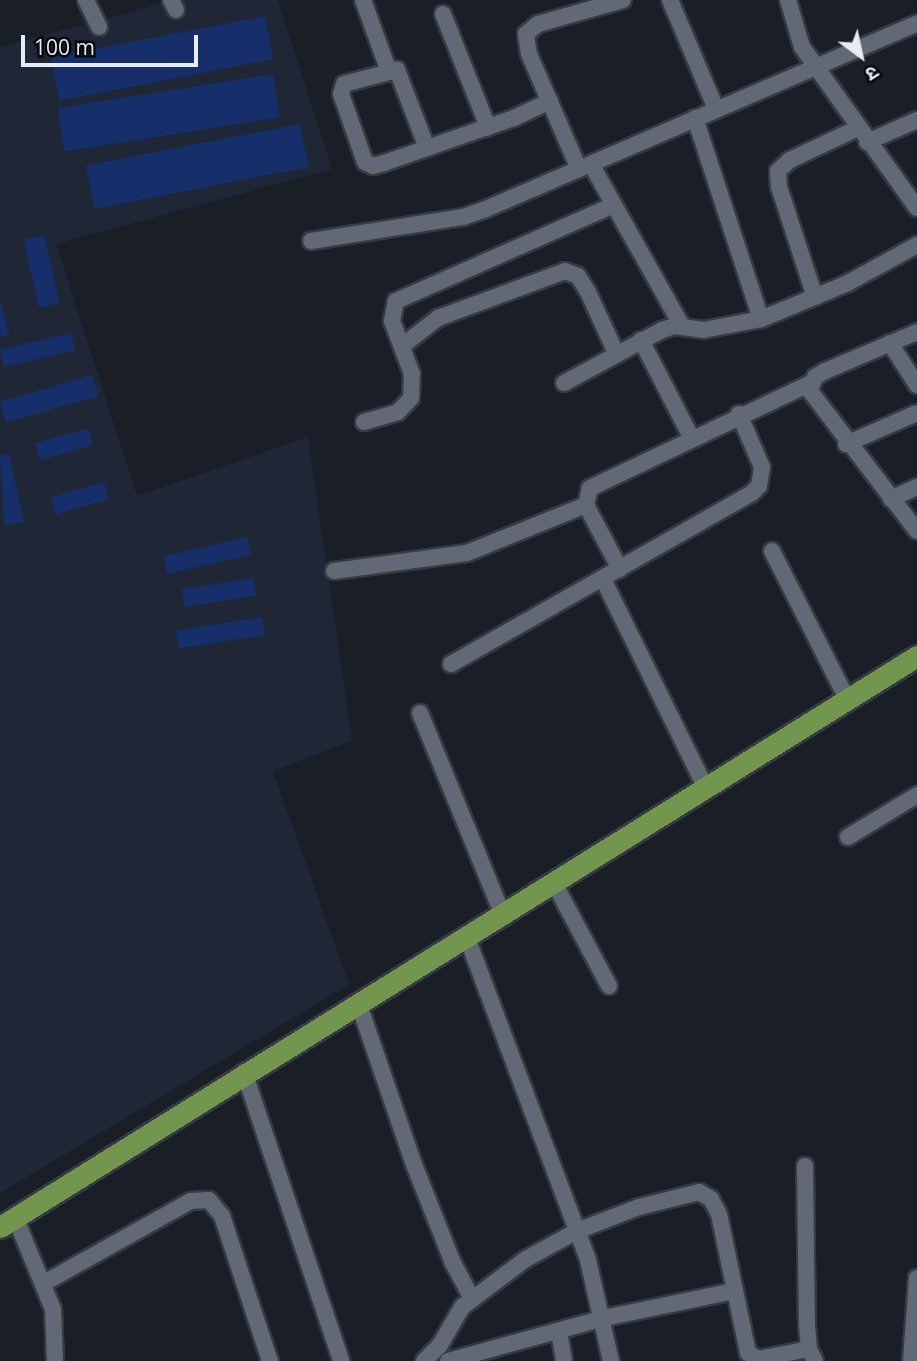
<!DOCTYPE html>
<meta charset="utf-8">
<style>
body{margin:0}
#map{position:relative;width:917px;height:1361px;overflow:hidden;background:#191e27;font-family:"Open Sans","Noto Sans Devanagari",sans-serif}
div>[style]{position:absolute}
[style*='--x']{left:calc(var(--x)*1px);top:calc(var(--y)*1px);width:calc(var(--w)*1px);rotate:calc(var(--a)*1deg)}
.built>*{inset:0;background:#1f2736}
.building>*{inset:0;background:#162f6a;transform-origin:0 0}
.roads{filter:drop-shadow(2px 0 #373a42) drop-shadow(-2px 0 #373a42) drop-shadow(0 2px #373a42) drop-shadow(0 -2px #373a42)}
.minor>*{height:16px;margin:-8px;padding:0 8px;transform-origin:8px;border-radius:8px;background:#626874}
.major>*{height:21px;margin:-10.5px;padding:0 10.5px;transform-origin:10.5px;border-radius:10.5px;background:#73964e}
span{translate:-50% -50%;white-space:nowrap;text-align:center;line-height:1.15;-webkit-text-stroke:5px #06080c;paint-order:stroke}
.north{position:absolute;left:826px;top:21px;width:70px;height:70px;-webkit-text-stroke:5px #06080c;paint-order:stroke;rotate:147deg;font-size:19px;font-weight:700;line-height:28px;text-align:center;color:#e7ebf2}
.north::after{content:'';display:block;margin:auto;width:24px;height:32px;background:#e7ebf2;clip-path:polygon(50% 0,100% 100%,50% 72%,0 100%)}
.scale{position:absolute;left:21px;top:35px;width:177px;height:32px;box-sizing:border-box;border:4px solid #e7ebf2;border-top:0;padding-left:9px;font-size:21px;line-height:24px;white-space:nowrap;color:#e7ebf2;-webkit-text-stroke:5px #06080c;paint-order:stroke}
</style>
<div id="map">
<div class="built">
<i style="clip-path:polygon(175px 0,278px 0,332px 169px,56px 244px,137px 496px,308px 437px,352px 741px,273px 771px,349px 984px,0 1193px,0 47px)"></i>
</div>
<div class="building">
<i style="left:265px;top:16px;width:44px;height:218px;rotate:79deg"></i>
<i style="left:273px;top:74px;width:44px;height:218px;rotate:81deg"></i>
<i style="left:300px;top:124px;width:44px;height:218px;rotate:79deg"></i>
<i style="left:44px;top:235px;width:70px;height:21px;rotate:77deg"></i>
<i style="clip-path:polygon(0 299px,9px 335px,0 337px)"></i>
<i style="left:71px;top:333px;width:18px;height:73px;rotate:77deg"></i>
<i style="left:92px;top:375px;width:22px;height:96px;rotate:74deg"></i>
<i style="left:88px;top:428px;width:18px;height:55px;rotate:74deg"></i>
<i style="clip-path:polygon(9px 454px,24px 522px,5px 526px,0 456px)"></i>
<i style="left:104px;top:482px;width:18px;height:55px;rotate:74deg"></i>
<i style="left:247px;top:537px;width:18px;height:86px;rotate:77deg"></i>
<i style="left:253px;top:578px;width:18px;height:72px;rotate:81deg"></i>
<i style="left:262px;top:617px;width:18px;height:87px;rotate:81deg"></i>
</div>
<div class="roads">
<div class="minor">
<i style="--x:86;--y:0;--w:30;--a:64"></i>
<i style="--x:171;--y:0;--w:11;--a:63"></i>
<i style="--x:363;--y:0;--w:73;--a:70.1"></i>
<i style="--x:670;--y:0;--w:118;--a:67.1"></i>
<i style="--x:788;--y:0;--w:49;--a:73.4"></i>
<i style="--x:802;--y:47;--w:198;--a:54.5"></i>
<i style="--x:443;--y:14;--w:122;--a:68.3"></i>
<i style="--x:695;--y:118;--w:212;--a:71.8"></i>
<i style="--x:867;--y:142;--w:55;--a:-23.7"></i>
<i style="--x:427;--y:148;--w:84;--a:-111"></i>
<i style="--x:397;--y:70;--w:55;--a:165.2"></i>
<i style="--x:344;--y:84;--w:10;--a:107"></i>
<i style="--x:341;--y:94;--w:72;--a:70.6"></i>
<i style="--x:365;--y:162;--w:9;--a:27"></i>
<i style="--x:373;--y:166;--w:11;--a:-15"></i>
<i style="--x:384;--y:163;--w:101;--a:-19.2"></i>
<i style="--x:479;--y:130;--w:37;--a:-19"></i>
<i style="--x:514;--y:118;--w:40;--a:-25"></i>
<i style="--x:591;--y:164;--w:186;--a:60.7"></i>
<i style="--x:579;--y:169;--w:125;--a:-113.5"></i>
<i style="--x:529;--y:54;--w:20;--a:-99"></i>
<i style="--x:526;--y:34;--w:16;--a:-40"></i>
<i style="--x:538;--y:24;--w:88;--a:-15.8"></i>
<i style="--x:311;--y:241;--w:154;--a:-9"></i>
<i style="--x:463;--y:217;--w:24;--a:-19"></i>
<i style="--x:486;--y:209;--w:469;--a:-23.3"></i>
<i style="--x:815;--y:297;--w:116;--a:-108.1"></i>
<i style="--x:779;--y:187;--w:16;--a:-94"></i>
<i style="--x:778;--y:171;--w:16;--a:-43"></i>
<i style="--x:790;--y:160;--w:75;--a:-25.2"></i>
<i style="--x:917;--y:332;--w:100;--a:157"></i>
<i style="--x:825;--y:371;--w:12;--a:149"></i>
<i style="--x:815;--y:377;--w:15;--a:110"></i>
<i style="--x:810;--y:391;--w:176;--a:52.6"></i>
<i style="--x:641;--y:340;--w:109;--a:62.7"></i>
<i style="--x:890;--y:343;--w:50;--a:57.3"></i>
<i style="--x:402;--y:346;--w:46;--a:-37.9"></i>
<i style="--x:438;--y:318;--w:135;--a:-20.3"></i>
<i style="--x:565;--y:271;--w:14;--a:21"></i>
<i style="--x:578;--y:276;--w:19;--a:58"></i>
<i style="--x:588;--y:292;--w:67;--a:65.3"></i>
<i style="--x:564;--y:383;--w:111;--a:-28.4"></i>
<i style="--x:662;--y:330;--w:14;--a:-17"></i>
<i style="--x:675;--y:326;--w:28;--a:8"></i>
<i style="--x:703;--y:330;--w:59;--a:-10.7"></i>
<i style="--x:761;--y:319;--w:94;--a:-22.5"></i>
<i style="--x:848;--y:283;--w:79;--a:-28.8"></i>
<i style="--x:364;--y:422;--w:35;--a:-16"></i>
<i style="--x:398;--y:412;--w:19;--a:-47"></i>
<i style="--x:411;--y:398;--w:24;--a:-88"></i>
<i style="--x:412;--y:374;--w:57;--a:-110.7"></i>
<i style="--x:392;--y:321;--w:20;--a:-79"></i>
<i style="--x:396;--y:301;--w:238;--a:-23.8"></i>
<i style="--x:846;--y:444;--w:77;--a:-23.6"></i>
<i style="--x:891;--y:499;--w:29;--a:-25"></i>
<i style="--x:772;--y:551;--w:166;--a:63.1"></i>
<i style="--x:620;--y:569;--w:72;--a:-118"></i>
<i style="--x:586;--y:505;--w:17;--a:-77"></i>
<i style="--x:590;--y:488;--w:245;--a:-25.4"></i>
<i style="--x:334;--y:571;--w:134;--a:-7.7"></i>
<i style="--x:467;--y:553;--w:128;--a:-22"></i>
<i style="--x:603;--y:579;--w:231;--a:63.8"></i>
<i style="--x:451;--y:664;--w:346;--a:-29.6"></i>
<i style="--x:752;--y:493;--w:10;--a:-45"></i>
<i style="--x:759;--y:486;--w:19;--a:-81"></i>
<i style="--x:762;--y:467;--w:58;--a:-113.5"></i>
<i style="--x:420;--y:713;--w:216;--a:67.7"></i>
<i style="--x:848;--y:837;--w:81;--a:-31.3"></i>
<i style="--x:553;--y:881;--w:119;--a:61.9"></i>
<i style="--x:466;--y:935;--w:347;--a:69.4"></i>
<i style="--x:588;--y:1260;--w:104;--a:77.2"></i>
<i style="--x:358;--y:1002;--w:169;--a:71"></i>
<i style="--x:413;--y:1162;--w:109;--a:68.4"></i>
<i style="--x:453;--y:1263;--w:40;--a:62"></i>
<i style="--x:244;--y:1072;--w:305;--a:71.4"></i>
<i style="--x:805;--y:1166;--w:160;--a:89.3"></i>
<i style="--x:807;--y:1326;--w:23;--a:85"></i>
<i style="--x:809;--y:1349;--w:13;--a:63"></i>
<i style="--x:15;--y:1217;--w:100;--a:67.6"></i>
<i style="--x:53;--y:1309;--w:52;--a:87.8"></i>
<i style="--x:44;--y:1283;--w:168;--a:-29.2"></i>
<i style="--x:191;--y:1201;--w:18;--a:-3"></i>
<i style="--x:209;--y:1200;--w:21;--a:51"></i>
<i style="--x:222;--y:1216;--w:153;--a:71.7"></i>
<i style="--x:559;--y:1332;--w:29;--a:80"></i>
<i style="--x:424;--y:1361;--w:23;--a:-45"></i>
<i style="--x:440;--y:1345;--w:44;--a:-59.9"></i>
<i style="--x:462;--y:1307;--w:80;--a:-36.9"></i>
<i style="--x:526;--y:1259;--w:58;--a:-28.8"></i>
<i style="--x:577;--y:1231;--w:66;--a:-21.2"></i>
<i style="--x:639;--y:1207;--w:62;--a:-14"></i>
<i style="--x:699;--y:1192;--w:14;--a:30"></i>
<i style="--x:711;--y:1199;--w:17;--a:62"></i>
<i style="--x:719;--y:1214;--w:142;--a:78.2"></i>
<i style="--x:748;--y:1353;--w:12;--a:31"></i>
<i style="--x:758;--y:1359;--w:52;--a:-11.1"></i>
<i style="--x:448;--y:1361;--w:162;--a:-15.4"></i>
<i style="--x:604;--y:1318;--w:133;--a:-11.7"></i>
<i style="--x:911;--y:1361;--w:83;--a:-85.9"></i>
</div>
<div class="major">
<i style="--x:0;--y:1227;--w:1080;--a:-31.91"></i>
</div>
</div>
<div class="north">उ</div>
<div class="scale">100 m</div>
</div>
